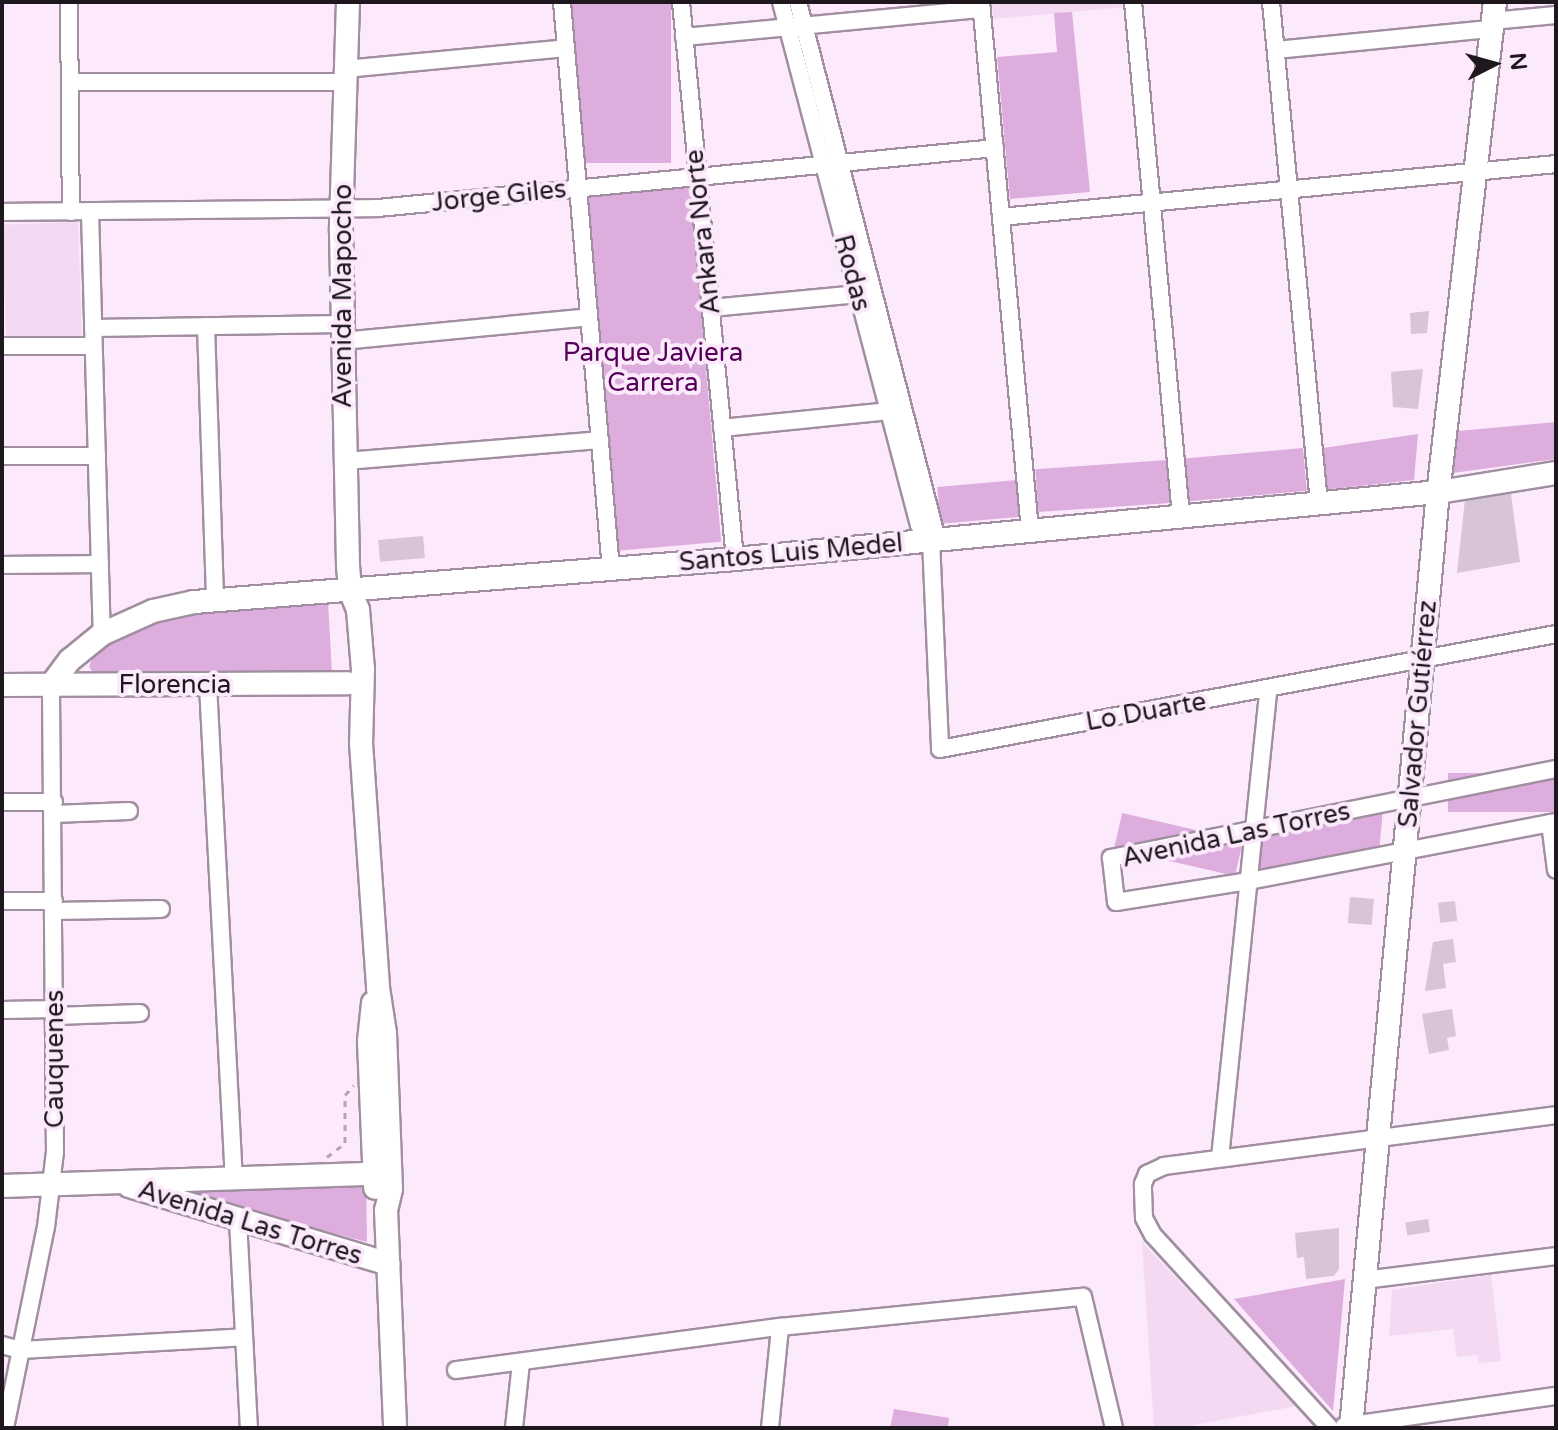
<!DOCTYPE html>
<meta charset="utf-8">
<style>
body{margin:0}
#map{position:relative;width:1558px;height:1430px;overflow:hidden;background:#fce9fc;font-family:"Varela Round",sans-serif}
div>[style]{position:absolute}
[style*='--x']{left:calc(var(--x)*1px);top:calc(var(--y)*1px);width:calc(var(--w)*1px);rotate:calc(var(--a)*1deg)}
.built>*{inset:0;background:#f3daf2;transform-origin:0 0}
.green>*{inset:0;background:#ddaedd;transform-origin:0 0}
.building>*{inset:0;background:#d7c5d7;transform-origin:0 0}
.path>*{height:3px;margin-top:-1.5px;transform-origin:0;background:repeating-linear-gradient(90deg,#b1a3b1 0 6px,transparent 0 12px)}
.roads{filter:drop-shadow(2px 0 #a18fa1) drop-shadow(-2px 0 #a18fa1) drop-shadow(0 2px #a18fa1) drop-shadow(0 -2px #a18fa1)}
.street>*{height:16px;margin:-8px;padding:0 8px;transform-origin:8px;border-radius:8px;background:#fff}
.secondary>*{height:22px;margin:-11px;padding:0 11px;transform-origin:11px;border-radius:11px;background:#fff}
span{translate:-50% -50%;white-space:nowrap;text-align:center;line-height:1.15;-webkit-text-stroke:8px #fce9fc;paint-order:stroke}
.street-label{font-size:26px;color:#1e181e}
.park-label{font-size:26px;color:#550058}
.frame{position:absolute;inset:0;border:4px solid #1e181e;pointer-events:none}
.north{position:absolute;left:1454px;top:24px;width:80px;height:80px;-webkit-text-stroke:6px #fce9fc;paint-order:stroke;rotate:84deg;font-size:22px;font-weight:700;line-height:32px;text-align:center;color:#1e181e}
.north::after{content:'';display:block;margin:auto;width:28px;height:36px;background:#1e181e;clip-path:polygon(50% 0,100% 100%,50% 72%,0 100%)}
</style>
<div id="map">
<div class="built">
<i style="clip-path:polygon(992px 2px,1124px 2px,1125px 7px,993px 19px)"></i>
<i style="left:78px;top:222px;width:117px;height:76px;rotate:88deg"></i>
<i style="clip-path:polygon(1142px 1242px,1297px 1406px,1178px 1428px,1154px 1428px)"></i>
<i style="clip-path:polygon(1491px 1275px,1501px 1361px,1478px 1363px,1477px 1355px,1457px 1357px,1453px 1329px,1389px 1336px,1392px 1290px)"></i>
</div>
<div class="green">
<i style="left:572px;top:2px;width:99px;height:161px"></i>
<i style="clip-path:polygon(1072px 12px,1090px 192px,1010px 199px,997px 57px,1057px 52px,1054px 13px)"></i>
<i style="left:690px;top:185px;width:358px;height:104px;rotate:85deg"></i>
<i style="clip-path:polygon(1556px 422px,1556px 459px,1453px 473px,1458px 431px)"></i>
<i style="clip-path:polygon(1418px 434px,1414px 480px,1323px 490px,1323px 448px)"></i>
<i style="left:1303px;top:448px;width:43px;height:122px;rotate:85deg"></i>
<i style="left:1167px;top:460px;width:43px;height:132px;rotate:86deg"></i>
<i style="left:1017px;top:480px;width:37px;height:80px;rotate:85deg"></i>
<i style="clip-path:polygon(328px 602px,332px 673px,94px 674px,89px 667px,93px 656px,132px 630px,178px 614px)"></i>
<i style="left:1556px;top:773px;width:39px;height:108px;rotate:90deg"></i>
<i style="clip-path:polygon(1383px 809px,1379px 853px,1255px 877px,1258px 834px)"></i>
<i style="left:1243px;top:841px;width:36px;height:124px;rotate:103deg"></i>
<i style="clip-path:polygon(366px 1185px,367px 1242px,164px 1189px)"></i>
<i style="clip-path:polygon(1345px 1279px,1339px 1346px,1333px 1411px,1234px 1299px)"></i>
<i style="clip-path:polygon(894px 1409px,949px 1418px,948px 1428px,890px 1428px)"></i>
</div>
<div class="building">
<i style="clip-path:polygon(1429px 311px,1427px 333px,1411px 334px,1410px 313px)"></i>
<i style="clip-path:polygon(1423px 369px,1418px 409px,1393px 407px,1391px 372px)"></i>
<i style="clip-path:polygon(1511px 494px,1520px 562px,1457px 573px,1465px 499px)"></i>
<i style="left:423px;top:536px;width:22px;height:45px;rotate:85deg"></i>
<i style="left:1350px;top:897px;width:24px;height:26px;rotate:5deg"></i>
<i style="left:1455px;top:901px;width:20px;height:17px;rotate:84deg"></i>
<i style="clip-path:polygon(1453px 939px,1456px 962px,1443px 964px,1446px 988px,1425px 991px,1433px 942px)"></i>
<i style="clip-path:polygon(1452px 1009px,1456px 1036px,1447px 1038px,1449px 1050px,1429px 1054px,1422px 1014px)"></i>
<i style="left:1428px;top:1219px;width:13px;height:23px;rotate:81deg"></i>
<i style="clip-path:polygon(1339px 1228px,1339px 1269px,1334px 1276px,1306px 1279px,1304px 1257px,1297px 1258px,1295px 1233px)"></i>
</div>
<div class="path">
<i style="--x:327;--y:1157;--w:23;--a:-38"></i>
<i style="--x:345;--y:1143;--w:48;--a:-90"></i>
<i style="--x:345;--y:1095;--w:13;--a:-48"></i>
</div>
<div class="roads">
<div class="street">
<i style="--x:69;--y:2;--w:210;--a:89.5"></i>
<i style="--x:562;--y:2;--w:570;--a:85.07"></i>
<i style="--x:681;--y:2;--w:560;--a:84.46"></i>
<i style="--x:781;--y:2;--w:541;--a:75.22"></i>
<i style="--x:919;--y:525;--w:19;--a:51"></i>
<i style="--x:931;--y:540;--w:209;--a:87.5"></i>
<i style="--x:940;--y:749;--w:627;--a:-10.57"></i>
<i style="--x:798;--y:2;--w:555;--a:75.49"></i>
<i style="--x:981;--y:2;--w:530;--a:84.7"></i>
<i style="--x:1133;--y:2;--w:516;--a:84.66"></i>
<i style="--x:1271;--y:2;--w:503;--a:84.53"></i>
<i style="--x:1492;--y:21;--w:64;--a:-5.4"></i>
<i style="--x:684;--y:37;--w:299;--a:-5.4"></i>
<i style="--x:1276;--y:50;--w:217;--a:-5.6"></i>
<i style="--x:345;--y:69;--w:222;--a:-5.4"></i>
<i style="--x:70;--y:82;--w:275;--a:0"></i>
<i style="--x:2;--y:212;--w:376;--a:-0.6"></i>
<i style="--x:378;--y:208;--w:620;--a:-5.55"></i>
<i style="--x:90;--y:212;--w:422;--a:88.4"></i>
<i style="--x:1001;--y:217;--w:558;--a:-5.45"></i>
<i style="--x:711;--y:308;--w:148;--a:-5.4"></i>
<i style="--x:206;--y:326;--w:273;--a:88.1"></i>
<i style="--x:93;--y:328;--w:249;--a:-0.9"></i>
<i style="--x:342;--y:341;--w:248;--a:-5.5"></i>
<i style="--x:2;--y:346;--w:91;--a:0"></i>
<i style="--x:722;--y:428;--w:168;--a:-5.8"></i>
<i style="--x:2;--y:456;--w:95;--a:0"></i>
<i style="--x:345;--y:461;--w:256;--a:-4.7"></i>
<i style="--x:2;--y:565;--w:98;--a:-0.6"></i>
<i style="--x:208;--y:685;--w:492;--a:87"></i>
<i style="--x:1556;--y:769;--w:454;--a:168.7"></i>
<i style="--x:1111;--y:858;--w:44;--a:83.5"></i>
<i style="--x:1116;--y:902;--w:135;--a:-9"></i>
<i style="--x:1249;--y:881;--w:313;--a:-10.9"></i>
<i style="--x:2;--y:802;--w:52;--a:0"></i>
<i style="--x:54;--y:814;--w:75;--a:-2.3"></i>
<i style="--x:1550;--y:823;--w:47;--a:82.7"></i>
<i style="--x:2;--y:901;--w:52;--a:0"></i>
<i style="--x:55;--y:911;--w:106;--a:-1.1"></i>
<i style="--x:2;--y:1010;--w:53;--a:-1.1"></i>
<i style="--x:55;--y:1016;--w:85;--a:-2"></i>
<i style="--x:1220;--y:1158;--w:470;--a:-84.1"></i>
<i style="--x:238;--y:1220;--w:208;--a:87"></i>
<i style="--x:1364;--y:1280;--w:193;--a:-7.1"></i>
<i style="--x:2;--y:1345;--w:20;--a:15"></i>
<i style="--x:21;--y:1350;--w:223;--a:-3.3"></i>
<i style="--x:456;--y:1370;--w:327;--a:-7.6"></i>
<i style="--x:780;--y:1327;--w:304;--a:-5.7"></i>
<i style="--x:1083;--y:1297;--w:135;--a:76.7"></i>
<i style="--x:1344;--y:1426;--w:214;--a:-8.1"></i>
<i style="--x:5;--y:1428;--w:205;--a:-78.5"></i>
<i style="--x:46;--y:1227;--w:76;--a:-83.2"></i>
<i style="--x:55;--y:1152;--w:467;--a:-90.5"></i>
<i style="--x:514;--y:1428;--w:66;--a:-83.9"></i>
<i style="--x:770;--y:1428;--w:101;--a:-84.3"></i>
<i style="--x:1330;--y:1428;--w:262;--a:-132.5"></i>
<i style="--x:1153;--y:1235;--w:19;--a:-118"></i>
<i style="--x:1144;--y:1218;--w:34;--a:-92"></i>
<i style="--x:1143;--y:1184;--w:11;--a:-68"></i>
<i style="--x:1147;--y:1174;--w:19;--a:-25"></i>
<i style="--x:1164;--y:1166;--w:395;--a:-7.4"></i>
</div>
<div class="secondary">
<i style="--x:348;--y:2;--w:229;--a:91.8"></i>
<i style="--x:341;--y:231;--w:335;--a:88.8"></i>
<i style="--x:348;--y:566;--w:24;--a:85"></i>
<i style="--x:350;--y:590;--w:22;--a:68"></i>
<i style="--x:358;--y:610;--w:59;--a:85.2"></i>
<i style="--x:363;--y:669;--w:74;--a:91.5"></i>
<i style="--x:361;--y:743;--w:246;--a:86"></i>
<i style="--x:378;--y:988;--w:46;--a:81.2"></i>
<i style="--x:385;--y:1033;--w:156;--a:87.8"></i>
<i style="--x:391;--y:1189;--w:22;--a:103"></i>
<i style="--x:386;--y:1210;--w:218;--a:87.6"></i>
<i style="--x:2;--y:685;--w:346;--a:-0.3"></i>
<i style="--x:51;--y:685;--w:31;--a:-53"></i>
<i style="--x:70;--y:660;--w:41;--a:-39.1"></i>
<i style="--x:102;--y:634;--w:56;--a:-24.3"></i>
<i style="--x:153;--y:611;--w:42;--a:-12.4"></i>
<i style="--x:194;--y:602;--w:543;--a:-4.54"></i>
<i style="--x:735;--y:559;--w:707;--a:-5.44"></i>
<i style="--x:1439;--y:492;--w:119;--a:-9.2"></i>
<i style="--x:373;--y:1003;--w:39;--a:96"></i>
<i style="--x:369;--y:1042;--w:146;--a:87.6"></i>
<i style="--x:2;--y:1186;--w:371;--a:-1.9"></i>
<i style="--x:129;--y:1186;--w:271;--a:16.7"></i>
<i style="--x:1351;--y:1428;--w:929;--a:-84.69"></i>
<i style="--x:1437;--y:503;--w:504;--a:-83.4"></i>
</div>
</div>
<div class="street-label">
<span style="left:499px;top:196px;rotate:-6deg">Jorge Giles</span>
<span style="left:703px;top:232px;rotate:-96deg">Ankara Norte</span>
<span style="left:852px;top:273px;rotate:75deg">Rodas</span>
<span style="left:343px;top:296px;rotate:-90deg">Avenida Mapocho</span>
<span style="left:791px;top:553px;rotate:-5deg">Santos Luis Medel</span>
<span style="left:175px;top:685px">Florencia</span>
<span style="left:1146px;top:712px;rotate:-10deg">Lo Duarte</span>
<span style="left:1418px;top:714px;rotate:-85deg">Salvador Gutiérrez</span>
<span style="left:1236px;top:835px;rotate:-12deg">Avenida Las Torres</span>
<span style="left:55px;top:1059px;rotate:-90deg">Cauquenes</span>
<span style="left:250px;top:1223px;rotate:17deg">Avenida Las Torres</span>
</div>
<div class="park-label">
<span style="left:653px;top:368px">Parque Javiera<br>Carrera</span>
</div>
<div class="frame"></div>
<div class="north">N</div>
</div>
